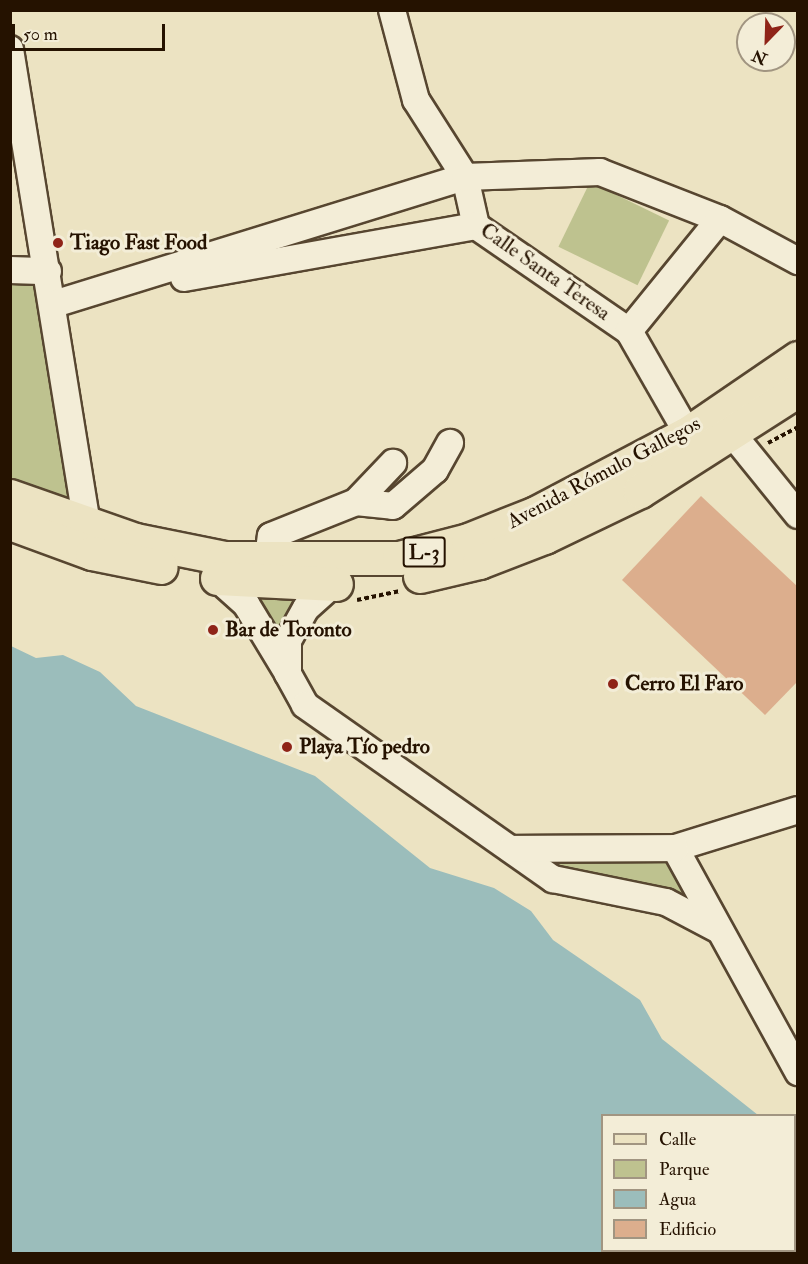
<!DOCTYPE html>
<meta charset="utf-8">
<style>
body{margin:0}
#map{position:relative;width:808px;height:1264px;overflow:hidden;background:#ece3c2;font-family:"IM FELL Double Pica",serif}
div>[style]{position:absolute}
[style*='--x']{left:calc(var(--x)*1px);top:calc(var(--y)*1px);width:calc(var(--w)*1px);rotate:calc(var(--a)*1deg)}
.green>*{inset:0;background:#bec28f;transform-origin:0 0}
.water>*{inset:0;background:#9bbdbb}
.building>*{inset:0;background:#dcae8d}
.path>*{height:4px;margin-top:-2px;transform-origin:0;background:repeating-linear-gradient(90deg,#251200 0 4.5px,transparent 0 7.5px)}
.roads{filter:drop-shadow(2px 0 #574630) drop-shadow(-2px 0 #574630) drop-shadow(0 2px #574630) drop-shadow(0 -2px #574630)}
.minor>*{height:26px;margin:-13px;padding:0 13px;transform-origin:13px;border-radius:13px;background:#f3edd7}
.major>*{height:33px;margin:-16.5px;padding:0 16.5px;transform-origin:16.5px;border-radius:16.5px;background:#ece3c2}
.dots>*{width:16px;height:16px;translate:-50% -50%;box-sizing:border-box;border:3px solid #f3edd7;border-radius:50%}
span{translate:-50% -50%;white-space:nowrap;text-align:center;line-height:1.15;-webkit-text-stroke:6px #f3edd7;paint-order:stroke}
.shield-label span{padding:2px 4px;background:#f3edd7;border:2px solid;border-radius:4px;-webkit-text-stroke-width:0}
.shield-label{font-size:20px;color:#251200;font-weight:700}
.poi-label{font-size:21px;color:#251200;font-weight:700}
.left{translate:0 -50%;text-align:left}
.street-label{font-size:21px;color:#251200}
.frame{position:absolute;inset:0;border:12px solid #251200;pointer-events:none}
.legend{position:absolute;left:601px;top:1114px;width:195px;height:138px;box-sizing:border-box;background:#f3edd7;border:2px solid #a19581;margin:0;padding:8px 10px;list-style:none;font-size:18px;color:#251200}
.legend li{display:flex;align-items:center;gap:12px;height:30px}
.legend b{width:30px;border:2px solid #a19581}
.north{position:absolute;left:736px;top:12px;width:60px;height:60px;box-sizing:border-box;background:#f3edd7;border:2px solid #a19581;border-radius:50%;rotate:203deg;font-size:16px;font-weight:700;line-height:24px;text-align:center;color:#251200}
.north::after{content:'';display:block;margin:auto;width:21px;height:27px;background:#8f2418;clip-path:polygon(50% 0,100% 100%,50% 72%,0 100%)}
.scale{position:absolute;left:12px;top:24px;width:153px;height:27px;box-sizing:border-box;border:3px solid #251200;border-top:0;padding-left:8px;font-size:18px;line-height:21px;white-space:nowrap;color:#251200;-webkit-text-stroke:4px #f3edd7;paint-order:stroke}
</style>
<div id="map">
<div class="green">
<i style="left:590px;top:182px;width:88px;height:72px;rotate:26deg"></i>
<i style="clip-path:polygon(11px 273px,42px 275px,68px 503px,11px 478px)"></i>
<i style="clip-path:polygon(272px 583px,333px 584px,306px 608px,288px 674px,246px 604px)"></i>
<i style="clip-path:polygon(675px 848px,715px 927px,553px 879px,511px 849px)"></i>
</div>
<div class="water">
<i style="clip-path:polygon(11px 646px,36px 658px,63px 655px,100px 672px,136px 706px,315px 776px,430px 868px,494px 888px,531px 911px,553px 940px,640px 1000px,662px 1039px,758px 1115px,602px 1116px,602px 1250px,794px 1250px,795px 1243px,796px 1253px,11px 1253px)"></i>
</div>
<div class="building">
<i style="clip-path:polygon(701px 496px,798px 587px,798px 681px,765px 715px,622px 580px)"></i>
</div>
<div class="path">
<i style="--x:768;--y:443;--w:34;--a:-28"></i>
<i style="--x:357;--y:600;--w:44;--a:-11.8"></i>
</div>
<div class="roads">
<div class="minor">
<i style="--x:392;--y:10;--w:93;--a:75.1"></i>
<i style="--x:416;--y:100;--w:91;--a:57.5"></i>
<i style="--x:465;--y:177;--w:50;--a:77.3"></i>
<i style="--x:476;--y:226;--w:186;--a:34.5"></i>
<i style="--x:629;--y:331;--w:135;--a:60.2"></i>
<i style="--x:10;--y:49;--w:481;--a:80.8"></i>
<i style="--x:10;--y:270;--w:38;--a:2"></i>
<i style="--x:184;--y:278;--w:297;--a:-10.1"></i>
<i style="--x:54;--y:304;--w:430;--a:-17.2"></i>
<i style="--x:465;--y:177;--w:135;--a:-2.1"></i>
<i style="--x:600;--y:172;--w:129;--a:21.4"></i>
<i style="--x:720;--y:219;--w:89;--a:28.3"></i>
<i style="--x:629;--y:331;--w:144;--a:-50.9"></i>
<i style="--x:721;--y:420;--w:122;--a:51"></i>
<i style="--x:356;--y:502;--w:37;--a:6"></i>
<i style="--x:393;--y:506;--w:55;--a:-40.6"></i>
<i style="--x:435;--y:470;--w:31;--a:-61"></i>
<i style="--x:268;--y:559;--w:23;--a:-83"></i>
<i style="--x:271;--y:536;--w:92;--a:-21.8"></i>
<i style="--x:356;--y:502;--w:54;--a:-46.5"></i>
<i style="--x:218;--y:579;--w:38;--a:42"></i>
<i style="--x:246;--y:604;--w:79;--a:58.9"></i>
<i style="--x:333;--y:584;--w:36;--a:138"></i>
<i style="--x:306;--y:608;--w:37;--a:119"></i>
<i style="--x:288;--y:640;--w:34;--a:90"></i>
<i style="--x:288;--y:674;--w:35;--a:61"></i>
<i style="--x:305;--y:705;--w:303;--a:35.1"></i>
<i style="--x:553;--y:879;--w:115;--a:11.5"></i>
<i style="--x:666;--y:902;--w:60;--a:27.8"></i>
<i style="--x:798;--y:810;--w:129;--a:162.8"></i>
<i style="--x:675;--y:848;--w:256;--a:61.2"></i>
<i style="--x:511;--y:849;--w:164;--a:-0.3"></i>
</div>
<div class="major">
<i style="--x:10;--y:496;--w:133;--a:19.4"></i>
<i style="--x:135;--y:540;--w:91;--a:11.4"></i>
<i style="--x:224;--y:558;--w:175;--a:0"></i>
<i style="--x:399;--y:558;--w:71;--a:-14.6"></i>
<i style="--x:468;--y:540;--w:73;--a:-21.7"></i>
<i style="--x:536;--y:513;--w:172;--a:-27.8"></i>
<i style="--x:688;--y:433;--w:133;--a:-34.3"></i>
<i style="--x:10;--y:523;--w:87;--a:20.1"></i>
<i style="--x:92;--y:553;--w:70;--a:11.5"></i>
<i style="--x:420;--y:576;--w:61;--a:-13.3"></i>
<i style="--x:479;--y:562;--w:70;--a:-21"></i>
<i style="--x:544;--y:537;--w:106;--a:-25.6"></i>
<i style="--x:640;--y:491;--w:188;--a:-32.6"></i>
<i style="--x:217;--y:578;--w:119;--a:2.9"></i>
</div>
</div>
<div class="dots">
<i style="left:58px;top:243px;background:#8f2418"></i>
<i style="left:213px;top:630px;background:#8f2418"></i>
<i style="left:613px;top:684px;background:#8f2418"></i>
<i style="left:287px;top:747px;background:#8f2418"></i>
</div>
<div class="shield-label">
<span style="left:424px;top:552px">L-3</span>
</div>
<div class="poi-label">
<span class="left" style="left:70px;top:243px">Tiago Fast Food</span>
<span class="left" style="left:225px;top:630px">Bar de Toronto</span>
<span class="left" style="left:625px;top:684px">Cerro El Faro</span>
<span class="left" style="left:299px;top:747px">Playa Tío pedro</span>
</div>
<div class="street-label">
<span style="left:545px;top:272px;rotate:35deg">Calle Santa Teresa</span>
<span style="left:604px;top:473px;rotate:-28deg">Avenida Rómulo Gallegos</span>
</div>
<div class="frame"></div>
<ul class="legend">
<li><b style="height:8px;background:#ece3c2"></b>Calle</li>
<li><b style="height:16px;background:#bec28f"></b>Parque</li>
<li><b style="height:16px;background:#9bbdbb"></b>Agua</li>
<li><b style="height:16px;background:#dcae8d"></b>Edificio</li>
</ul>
<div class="north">N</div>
<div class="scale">50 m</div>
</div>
